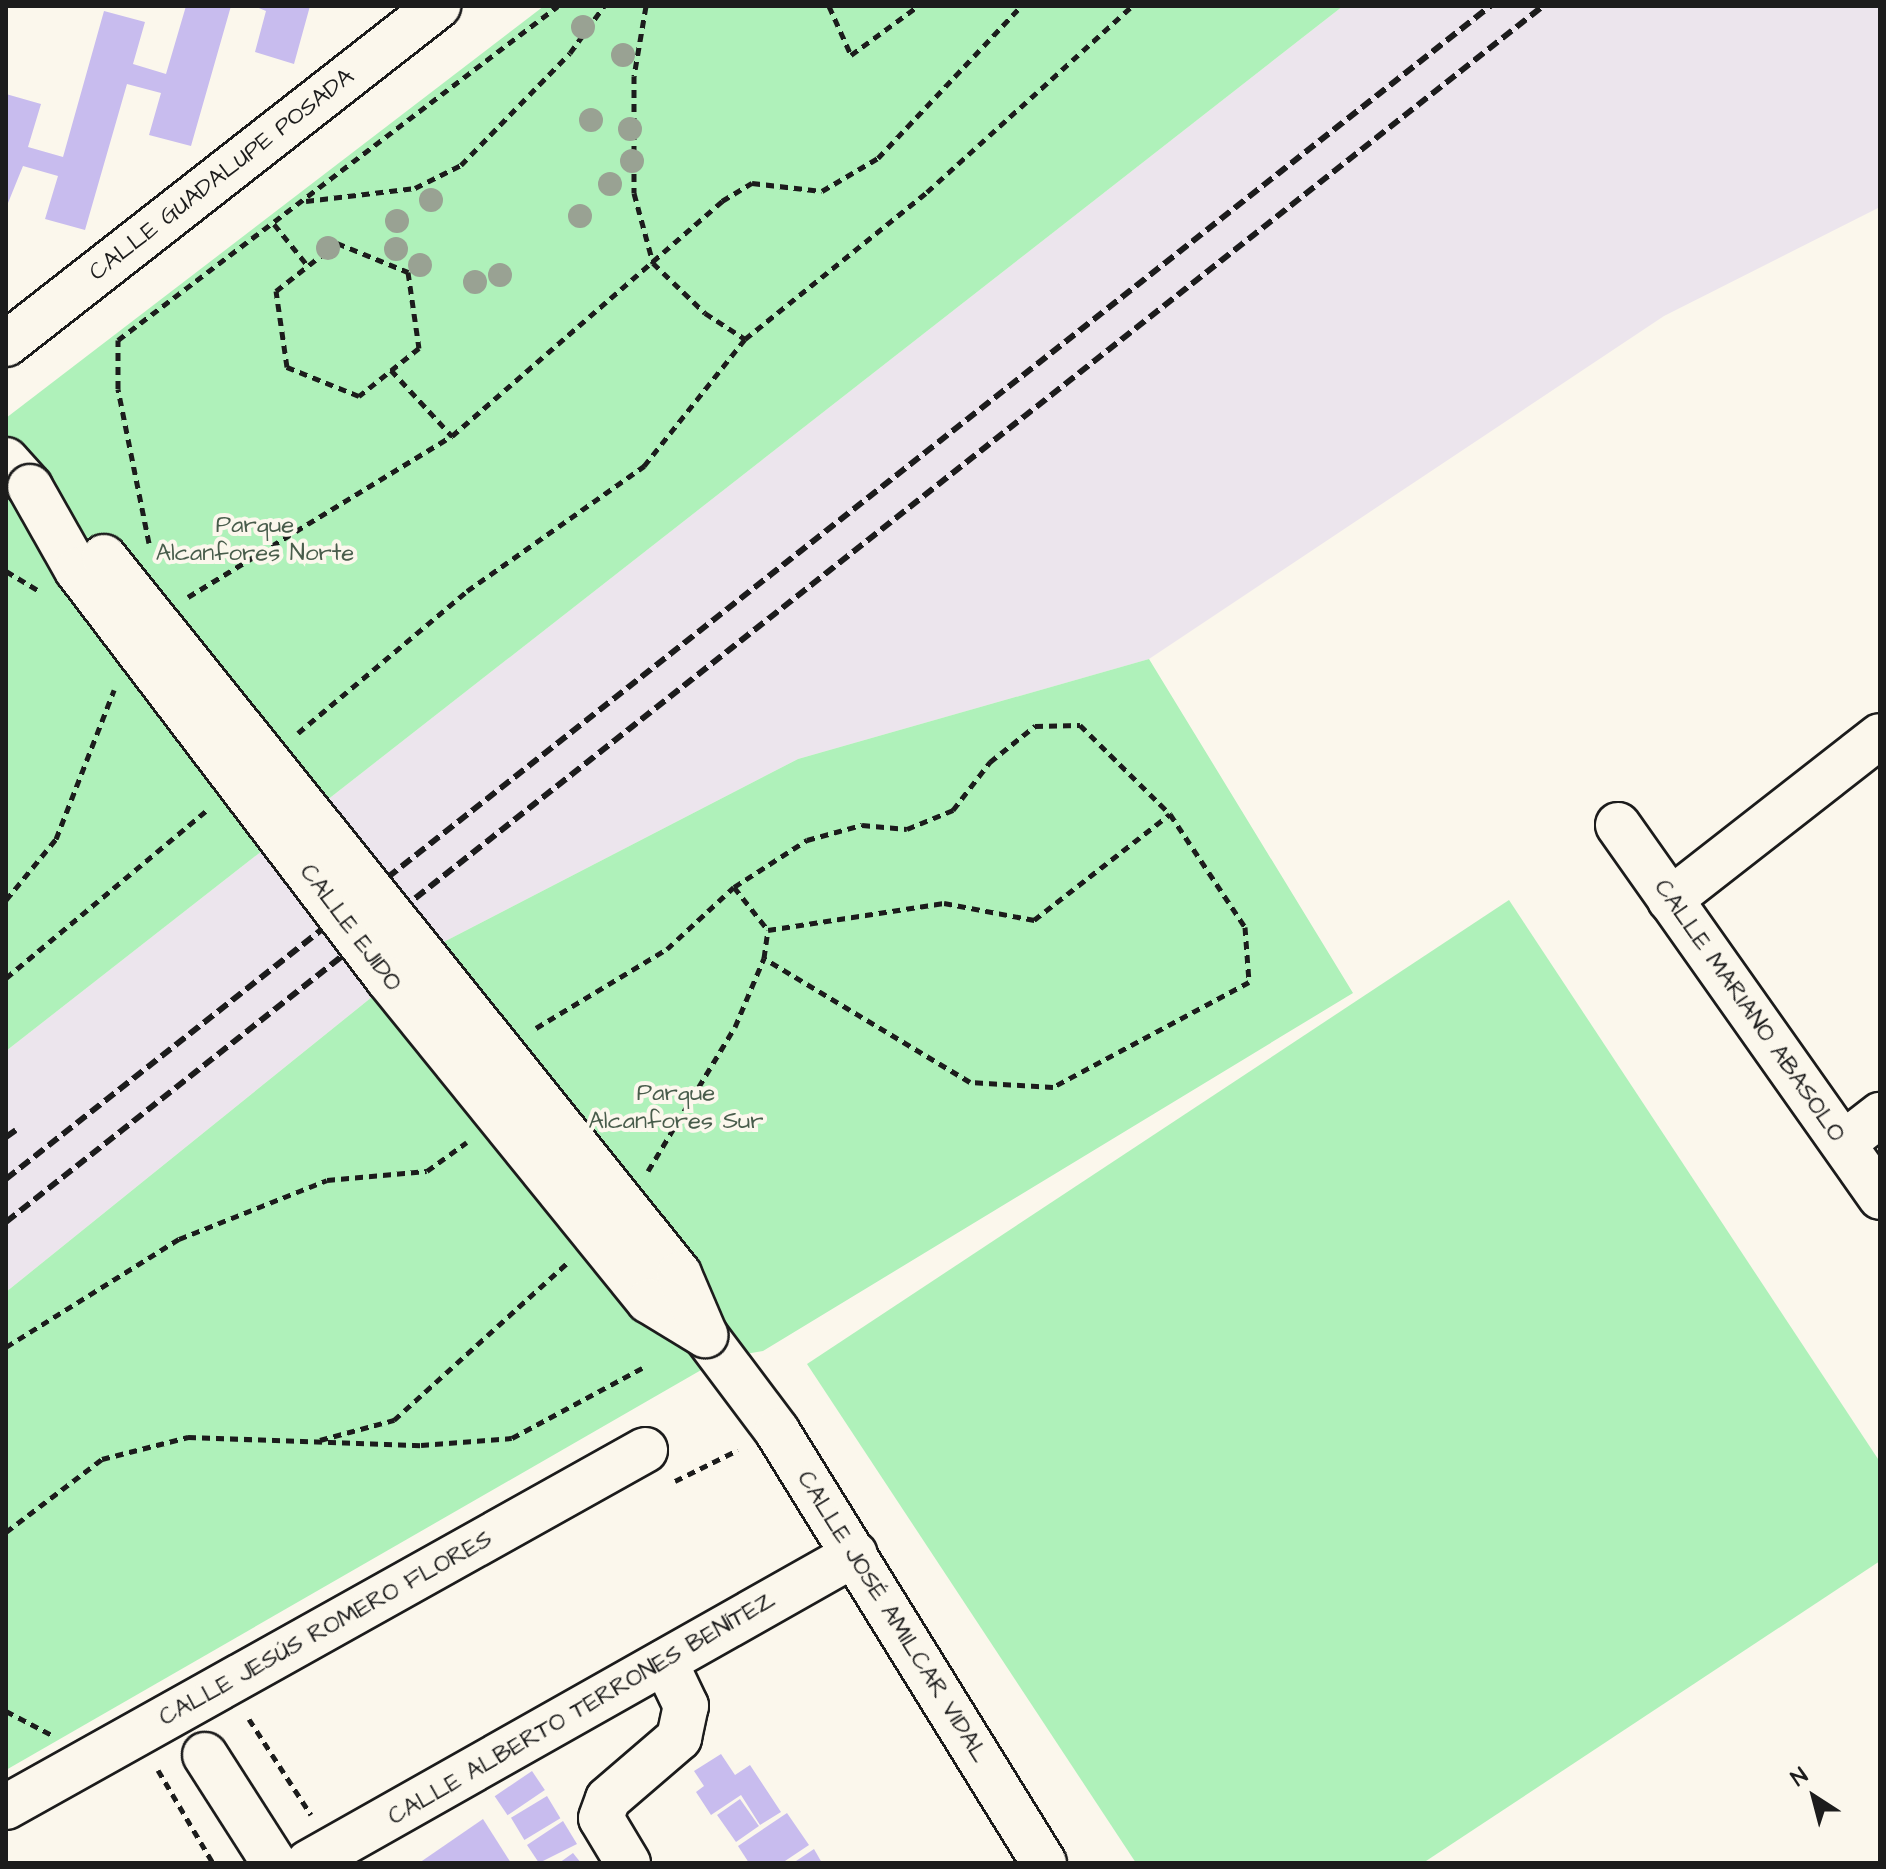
<!DOCTYPE html>
<meta charset="utf-8">
<style>
body{margin:0}
#map{position:relative;width:1886px;height:1869px;overflow:hidden;background:#fbf7ec;font-family:"Architects Daughter",sans-serif}
div>[style]{position:absolute}
[style*='--x']{left:calc(var(--x)*1px);top:calc(var(--y)*1px);width:calc(var(--w)*1px);rotate:calc(var(--a)*1deg)}
.built>*{inset:0;background:#ece5ed}
.green>*{inset:0;background:#aff1ba}
.building>*{inset:0;background:#c8bcee;transform-origin:0 0}
.path>*{height:5px;margin-top:-2.5px;transform-origin:0;background:repeating-linear-gradient(90deg,#1c1c1c 0 8px,transparent 0 14px)}
.roads{filter:drop-shadow(2px 0 #1c1c1c) drop-shadow(-2px 0 #1c1c1c) drop-shadow(0 2px #1c1c1c) drop-shadow(0 -2px #1c1c1c)}
.minor>*{height:44px;margin:-22px;padding:0 22px;transform-origin:22px;border-radius:22px;background:#fbf7ec}
.rail>*{height:6px;margin-top:-3px;transform-origin:0;background:repeating-linear-gradient(90deg,#1c1c1c 0 12px,transparent 0 18px)}
.bridges{filter:drop-shadow(2px 0 #1c1c1c) drop-shadow(-2px 0 #1c1c1c) drop-shadow(0 2px #1c1c1c) drop-shadow(0 -2px #1c1c1c)}
.minor-bridge>*{height:44px;margin:-22px;padding:0 22px;transform-origin:22px;border-radius:22px;background:#fbf7ec}
.trees>*{width:24px;height:24px;margin:-12px;border-radius:50%;background:#99a293}
span{translate:-50% -50%;white-space:nowrap;text-align:center;line-height:1.15;-webkit-text-stroke:8px #fbf7ec;paint-order:stroke}
.street-label{font-size:24px;color:#1c1c1c}
.park-label{font-size:24px;color:#485c4b}
.frame{position:absolute;inset:0;border:8px solid #1c1c1c;pointer-events:none}
.north{position:absolute;left:1774px;top:1757px;width:80px;height:80px;-webkit-text-stroke:6px #fbf7ec;paint-order:stroke;rotate:324deg;font-size:22px;font-weight:700;line-height:32px;text-align:center;color:#1c1c1c}
.north::after{content:'';display:block;margin:auto;width:28px;height:36px;background:#1c1c1c;clip-path:polygon(50% 0,100% 100%,50% 72%,0 100%)}
</style>
<div id="map">
<div class="built">
<i style="clip-path:polygon(1343px 6px,1880px 6px,1880px 207px,1664px 316px,1149px 659px,798px 759px,434px 947px,6px 1292px,6px 1051px)"></i>
</div>
<div class="green">
<i style="clip-path:polygon(544px 6px,1343px 6px,6px 1051px,6px 418px)"></i>
<i style="clip-path:polygon(1149px 659px,1353px 993px,763px 1351px,722px 1358px,6px 1770px,6px 1292px,434px 947px,798px 759px)"></i>
<i style="clip-path:polygon(1509px 900px,1880px 1462px,1880px 1561px,1423px 1863px,1136px 1863px,807px 1364px)"></i>
</div>
<div class="building">
<i style="clip-path:polygon(186px 6px,231px 6px,191px 146px,149px 135px,161px 93px,127px 84px,85px 230px,45px 219px,58px 176px,23px 166px,6px 208px,6px 94px,41px 104px,28px 147px,63px 157px,104px 11px,145px 22px,133px 64px,166px 74px)"></i>
<i style="clip-path:polygon(254px 6px,310px 6px,294px 64px,255px 52px,266px 11px)"></i>
<i style="clip-path:polygon(721px 1754px,735px 1775px,750px 1765px,781px 1812px,760px 1825px,741px 1795px,711px 1815px,696px 1792px,704px 1786px,694px 1771px)"></i>
<i style="left:532px;top:1771px;width:23px;height:45px;rotate:56deg"></i>
<i style="left:547px;top:1796px;width:26px;height:42px;rotate:59deg"></i>
<i style="left:740px;top:1799px;width:33px;height:28px;rotate:55deg"></i>
<i style="clip-path:polygon(787px 1813px,809px 1845px,782px 1863px,749px 1863px,738px 1846px)"></i>
<i style="clip-path:polygon(483px 1819px,511px 1863px,419px 1863px)"></i>
<i style="clip-path:polygon(563px 1821px,577px 1844px,539px 1863px,527px 1845px)"></i>
<i style="clip-path:polygon(814px 1849px,822px 1863px,793px 1863px)"></i>
<i style="clip-path:polygon(573px 1853px,581px 1863px,559px 1863px)"></i>
</div>
<div class="path">
<i style="--x:646;--y:6;--w:71;--a:99.7"></i>
<i style="--x:634;--y:76;--w:117;--a:90"></i>
<i style="--x:634;--y:193;--w:73;--a:74.8"></i>
<i style="--x:653;--y:263;--w:72;--a:43.9"></i>
<i style="--x:705;--y:313;--w:48;--a:33"></i>
<i style="--x:829;--y:6;--w:54;--a:65.8"></i>
<i style="--x:851;--y:55;--w:83;--a:-36.2"></i>
<i style="--x:306;--y:201;--w:110;--a:-6.8"></i>
<i style="--x:415;--y:188;--w:51;--a:-26.6"></i>
<i style="--x:461;--y:165;--w:156;--a:-45.8"></i>
<i style="--x:570;--y:53;--w:58;--a:-54.1"></i>
<i style="--x:274;--y:224;--w:54;--a:51"></i>
<i style="--x:337;--y:243;--w:77;--a:22.2"></i>
<i style="--x:408;--y:272;--w:77;--a:81.8"></i>
<i style="--x:419;--y:348;--w:77;--a:141.3"></i>
<i style="--x:359;--y:396;--w:78;--a:-158.1"></i>
<i style="--x:287;--y:367;--w:77;--a:-98.2"></i>
<i style="--x:276;--y:291;--w:78;--a:-38.2"></i>
<i style="--x:391;--y:370;--w:90;--a:47.3"></i>
<i style="--x:149;--y:543;--w:157;--a:-101.4"></i>
<i style="--x:118;--y:389;--w:49;--a:-90"></i>
<i style="--x:118;--y:340;--w:552;--a:-37.2"></i>
<i style="--x:6;--y:571;--w:41;--a:31"></i>
<i style="--x:188;--y:597;--w:309;--a:-31.4"></i>
<i style="--x:452;--y:436;--w:358;--a:-41"></i>
<i style="--x:722;--y:201;--w:35;--a:-31"></i>
<i style="--x:752;--y:183;--w:70;--a:6.5"></i>
<i style="--x:822;--y:191;--w:65;--a:-30.5"></i>
<i style="--x:878;--y:158;--w:209;--a:-46.7"></i>
<i style="--x:298;--y:733;--w:221;--a:-40"></i>
<i style="--x:467;--y:591;--w:217;--a:-35.2"></i>
<i style="--x:644;--y:466;--w:162;--a:-51.5"></i>
<i style="--x:745;--y:339;--w:234;--a:-38.9"></i>
<i style="--x:927;--y:192;--w:277;--a:-42.2"></i>
<i style="--x:734;--y:887;--w:55;--a:51.7"></i>
<i style="--x:6;--y:900;--w:79;--a:-50.7"></i>
<i style="--x:56;--y:839;--w:160;--a:-68.7"></i>
<i style="--x:6;--y:978;--w:263;--a:-39.9"></i>
<i style="--x:536;--y:1028;--w:153;--a:-31.1"></i>
<i style="--x:667;--y:949;--w:91;--a:-42.8"></i>
<i style="--x:734;--y:887;--w:87;--a:-32.8"></i>
<i style="--x:807;--y:840;--w:57;--a:-15.3"></i>
<i style="--x:862;--y:825;--w:45;--a:5.1"></i>
<i style="--x:907;--y:829;--w:50;--a:-22.4"></i>
<i style="--x:953;--y:810;--w:61;--a:-52.4"></i>
<i style="--x:990;--y:762;--w:58;--a:-38.7"></i>
<i style="--x:1035;--y:726;--w:45;--a:-1.3"></i>
<i style="--x:1080;--y:725;--w:127;--a:44.7"></i>
<i style="--x:1170;--y:814;--w:136;--a:56.4"></i>
<i style="--x:1245;--y:927;--w:55;--a:85.8"></i>
<i style="--x:1249;--y:982;--w:222;--a:151.8"></i>
<i style="--x:1053;--y:1087;--w:83;--a:-176.6"></i>
<i style="--x:970;--y:1082;--w:240;--a:-149"></i>
<i style="--x:648;--y:1171;--w:168;--a:-58.9"></i>
<i style="--x:735;--y:1027;--w:75;--a:-67.2"></i>
<i style="--x:764;--y:958;--w:28;--a:-82"></i>
<i style="--x:768;--y:930;--w:178;--a:-8.7"></i>
<i style="--x:944;--y:903;--w:92;--a:10.7"></i>
<i style="--x:1034;--y:920;--w:172;--a:-37.9"></i>
<i style="--x:6;--y:1347;--w:204;--a:-32"></i>
<i style="--x:179;--y:1239;--w:159;--a:-21.7"></i>
<i style="--x:327;--y:1180;--w:100;--a:-5.1"></i>
<i style="--x:427;--y:1171;--w:49;--a:-35.9"></i>
<i style="--x:320;--y:1440;--w:77;--a:-15.1"></i>
<i style="--x:394;--y:1420;--w:234;--a:-42.2"></i>
<i style="--x:675;--y:1481;--w:70;--a:-26.2"></i>
<i style="--x:6;--y:1532;--w:121;--a:-37.2"></i>
<i style="--x:102;--y:1459;--w:89;--a:-14.3"></i>
<i style="--x:188;--y:1437;--w:233;--a:2"></i>
<i style="--x:421;--y:1445;--w:91;--a:-4.4"></i>
<i style="--x:512;--y:1438;--w:148;--a:-28.3"></i>
<i style="--x:6;--y:1711;--w:52;--a:27.6"></i>
<i style="--x:249;--y:1719;--w:114;--a:57.1"></i>
<i style="--x:158;--y:1770;--w:108;--a:59.4"></i>
</div>
<div class="roads">
<div class="minor">
<i style="--x:6;--y:344;--w:549;--a:-38.04"></i>
<i style="--x:6;--y:460;--w:36;--a:48"></i>
<i style="--x:1618;--y:825;--w:455;--a:54.8"></i>
<i style="--x:1670;--y:900;--w:266;--a:-38"></i>
<i style="--x:1844;--y:1143;--w:46;--a:-37.9"></i>
<i style="--x:705;--y:1335;--w:120;--a:53.1"></i>
<i style="--x:777;--y:1431;--w:508;--a:58.28"></i>
<i style="--x:205;--y:1755;--w:128;--a:57.4"></i>
<i style="--x:6;--y:1807;--w:732;--a:-29.19"></i>
<i style="--x:308;--y:1863;--w:628;--a:-29.46"></i>
<i style="--x:628;--y:1863;--w:52;--a:-121"></i>
<i style="--x:601;--y:1818;--w:20;--a:-70"></i>
<i style="--x:608;--y:1799;--w:94;--a:-40.7"></i>
<i style="--x:679;--y:1738;--w:33;--a:-78"></i>
<i style="--x:686;--y:1706;--w:49;--a:-115.5"></i>
</div>
</div>
<div class="rail">
<i style="--x:6;--y:1137;--w:12;--a:-35"></i>
<i style="--x:6;--y:1179;--w:1892;--a:-38.32"></i>
<i style="--x:6;--y:1222;--w:1960;--a:-38.35"></i>
</div>
<div class="bridges">
<div class="minor-bridge">
<i style="--x:30;--y:487;--w:95;--a:60.5"></i>
<i style="--x:77;--y:570;--w:514;--a:52.75"></i>
<i style="--x:388;--y:979;--w:414;--a:51"></i>
<i style="--x:649;--y:1301;--w:66;--a:31.3"></i>
<i style="--x:104;--y:557;--w:919;--a:51.27"></i>
<i style="--x:679;--y:1274;--w:66;--a:66.9"></i>
</div>
</div>
<div class="trees">
<i style="left:583px;top:27px"></i>
<i style="left:623px;top:55px"></i>
<i style="left:591px;top:120px"></i>
<i style="left:630px;top:129px"></i>
<i style="left:632px;top:161px"></i>
<i style="left:610px;top:184px"></i>
<i style="left:431px;top:200px"></i>
<i style="left:580px;top:216px"></i>
<i style="left:397px;top:221px"></i>
<i style="left:328px;top:248px"></i>
<i style="left:396px;top:249px"></i>
<i style="left:420px;top:265px"></i>
<i style="left:500px;top:275px"></i>
<i style="left:475px;top:282px"></i>
</div>
<div class="street-label">
<span style="left:222px;top:175px;rotate:-38deg">CALLE GUADALUPE POSADA</span>
<span style="left:350px;top:928px;rotate:53deg">CALLE EJIDO</span>
<span style="left:1749px;top:1011px;rotate:55deg">CALLE MARIANO ABASOLO</span>
<span style="left:892px;top:1617px;rotate:58deg">CALLE JOSÉ AMILCAR VIDAL</span>
<span style="left:326px;top:1629px;rotate:-29deg">CALLE JESÚS ROMERO FLORES</span>
<span style="left:582px;top:1709px;rotate:-30deg">CALLE ALBERTO TERRONES BENÍTEZ</span>
</div>
<div class="park-label">
<span style="left:255px;top:540px">Parque<br>Alcanfores Norte</span>
<span style="left:676px;top:1108px">Parque<br>Alcanfores Sur</span>
</div>
<div class="frame"></div>
<div class="north">N</div>
</div>
